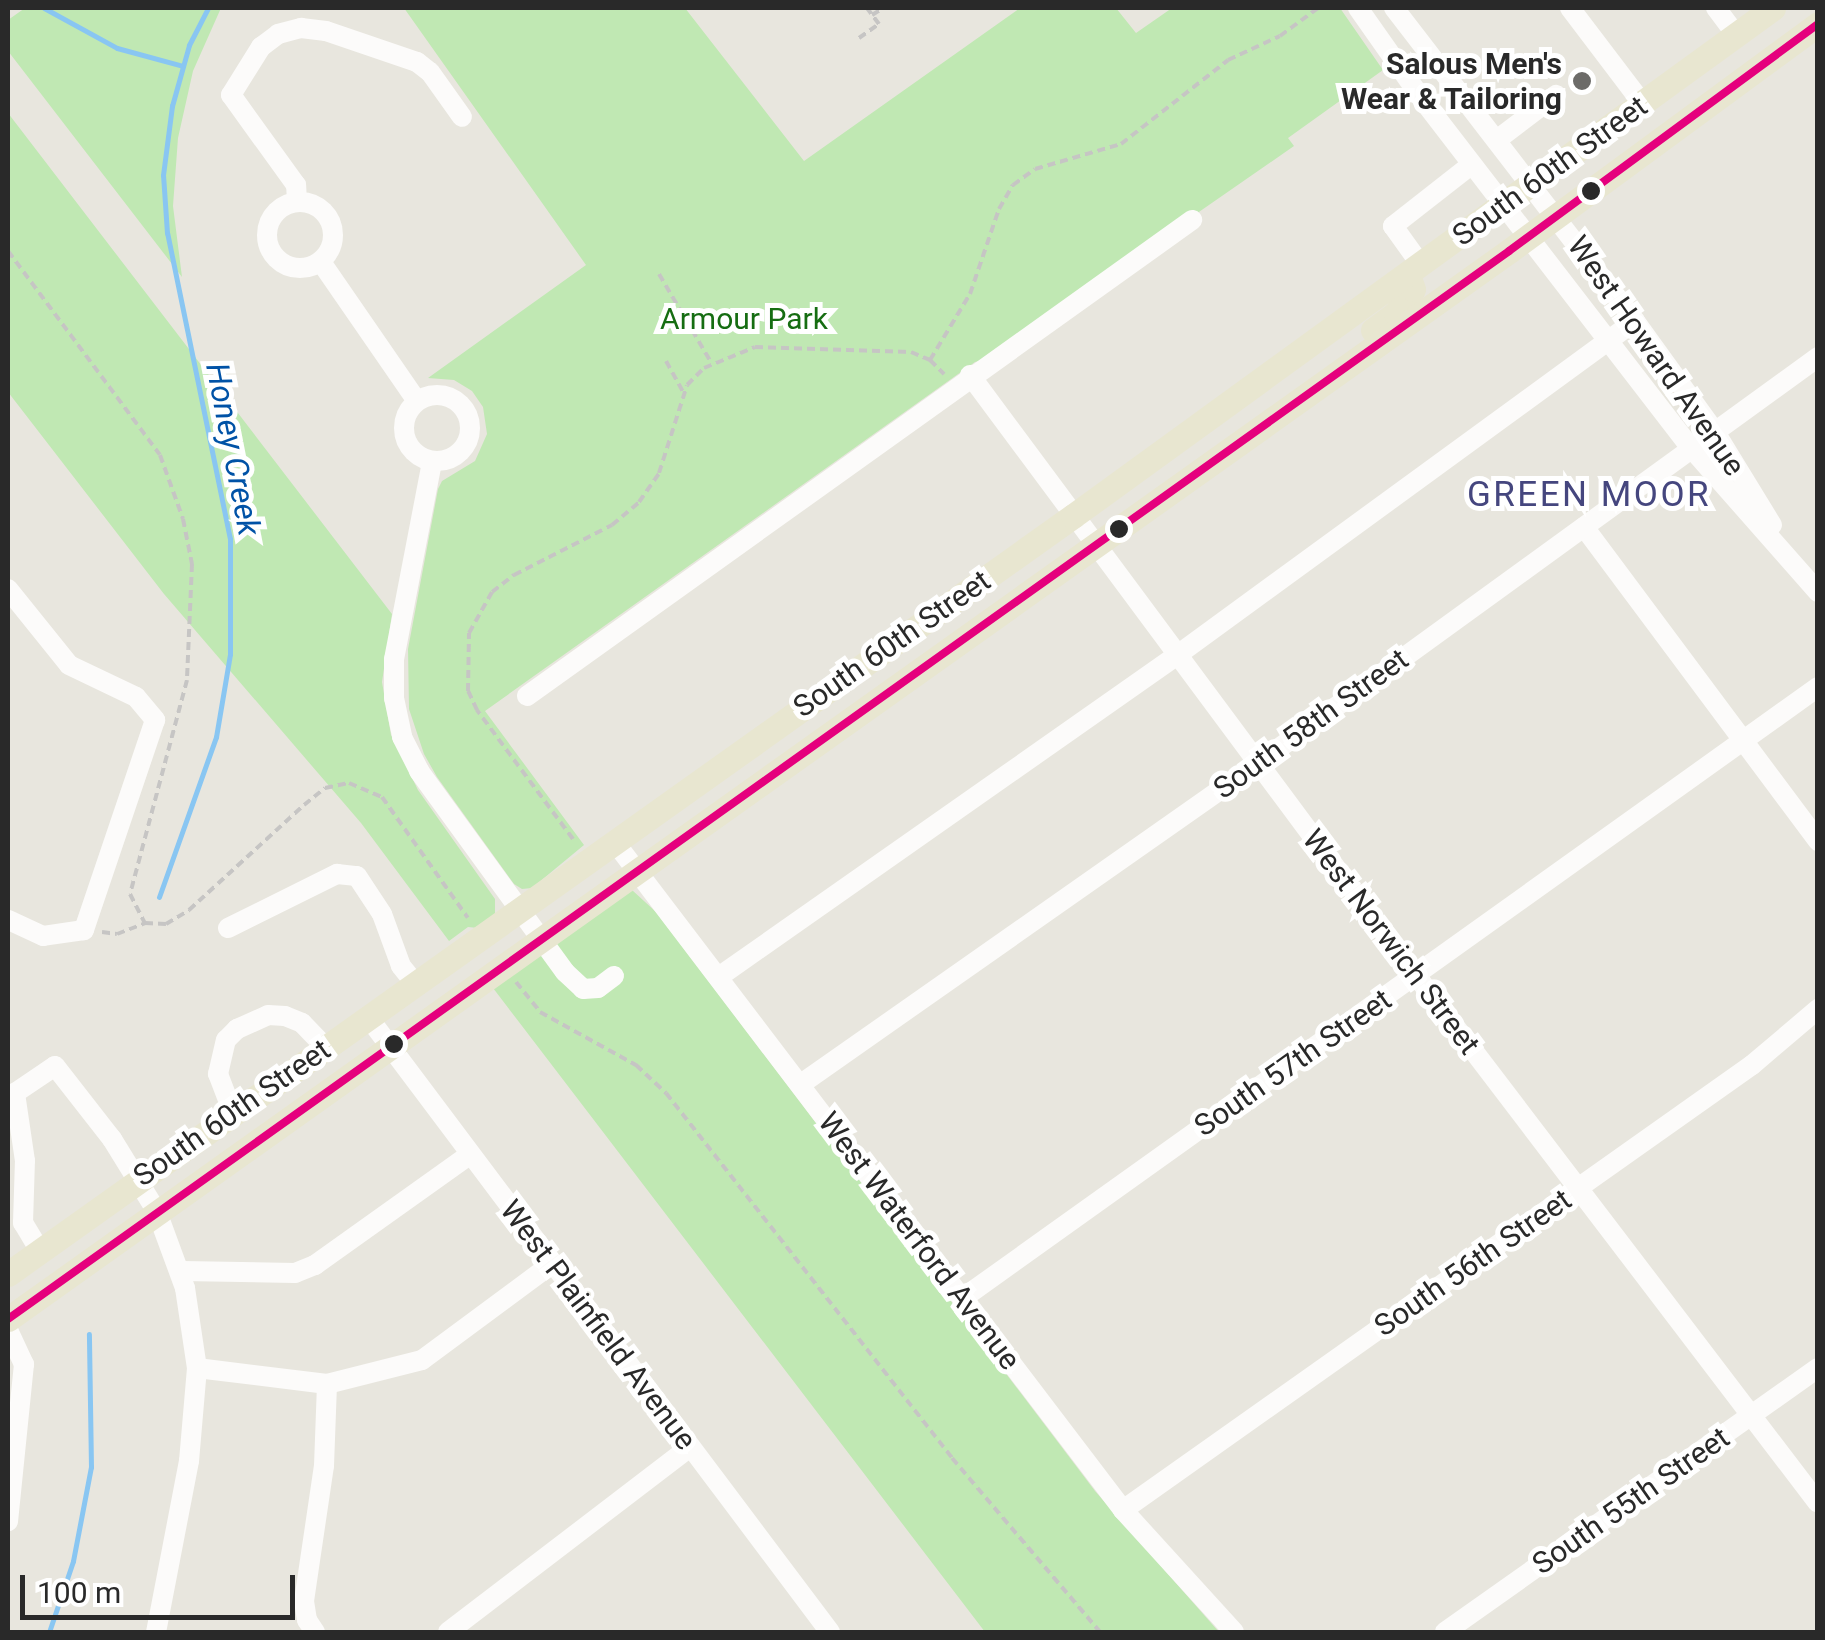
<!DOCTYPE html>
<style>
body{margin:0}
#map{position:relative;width:1825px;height:1640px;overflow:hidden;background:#e8e6de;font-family:Roboto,sans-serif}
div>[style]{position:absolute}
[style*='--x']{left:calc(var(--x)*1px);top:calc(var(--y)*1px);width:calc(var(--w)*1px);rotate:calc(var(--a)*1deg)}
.green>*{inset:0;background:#c0e8b3}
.stream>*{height:5px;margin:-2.5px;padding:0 2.5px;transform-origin:2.5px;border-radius:2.5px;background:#89c6f2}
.path>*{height:4px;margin-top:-2px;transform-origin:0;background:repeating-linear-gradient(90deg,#c6c5c4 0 8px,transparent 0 13px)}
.minor>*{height:20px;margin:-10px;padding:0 10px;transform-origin:10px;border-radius:10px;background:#fcfbfa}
.minor>.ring{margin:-10px;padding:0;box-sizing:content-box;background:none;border:20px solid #fcfbfa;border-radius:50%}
.major>*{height:25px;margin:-12.5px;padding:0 12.5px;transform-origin:12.5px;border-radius:12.5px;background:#e8e6d0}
.bus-1>*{height:8px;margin:-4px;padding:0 4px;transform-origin:4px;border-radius:4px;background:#e5007d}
.dots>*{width:28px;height:28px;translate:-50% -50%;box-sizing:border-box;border:5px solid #fff;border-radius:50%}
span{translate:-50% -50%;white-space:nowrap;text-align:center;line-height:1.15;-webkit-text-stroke:10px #fff;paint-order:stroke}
.poi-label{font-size:30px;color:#292929;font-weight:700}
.right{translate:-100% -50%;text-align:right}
.street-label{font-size:30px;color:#292929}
.park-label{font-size:30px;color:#166d12}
.water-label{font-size:32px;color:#0052a6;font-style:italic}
.quarter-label{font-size:35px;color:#45467e;letter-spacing:2.5px}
.frame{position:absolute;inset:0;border:10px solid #292929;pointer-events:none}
.scale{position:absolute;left:20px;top:1575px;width:275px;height:45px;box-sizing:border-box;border:5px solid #292929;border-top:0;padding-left:12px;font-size:30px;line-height:35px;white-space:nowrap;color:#292929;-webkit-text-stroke:8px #fff;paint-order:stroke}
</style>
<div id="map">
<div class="green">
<i style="clip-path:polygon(25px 8px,221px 8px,193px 71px,178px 138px,173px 206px,182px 277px,8px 51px,8px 20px)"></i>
<i style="clip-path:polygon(404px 8px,685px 8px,804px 161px,1020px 8px,1116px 8px,1136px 33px,1172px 8px,1340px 8px,1383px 70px,1288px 138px,1294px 146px,987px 359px,975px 362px,485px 711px,584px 845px,532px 888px,522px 889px,514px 884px,437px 777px,424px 754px,409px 709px,408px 649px,438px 489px,442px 481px,475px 461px,487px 434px,483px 407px,472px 391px,454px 380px,428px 378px,586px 265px)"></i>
<i style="clip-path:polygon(8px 113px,392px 614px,382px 682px,391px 735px,418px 790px,495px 899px,495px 914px,478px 928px,468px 927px,449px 941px,361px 823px,164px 594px,8px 392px)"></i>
<i style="clip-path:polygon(632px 890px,656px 912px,1095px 1491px,1219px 1632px,985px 1632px,493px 988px)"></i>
</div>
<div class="stream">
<i style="--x:44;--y:8;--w:83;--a:28.7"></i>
<i style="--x:117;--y:48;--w:68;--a:15.3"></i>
<i style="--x:159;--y:897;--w:170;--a:-70.4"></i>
<i style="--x:216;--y:737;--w:84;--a:-80.4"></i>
<i style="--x:230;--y:654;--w:115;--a:-90"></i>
<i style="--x:230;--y:539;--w:312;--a:-101.6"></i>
<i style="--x:167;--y:233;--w:58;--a:-93.9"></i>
<i style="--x:163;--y:175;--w:70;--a:-82.6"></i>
<i style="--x:172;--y:106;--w:63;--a:-74.4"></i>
<i style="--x:189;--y:45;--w:42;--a:-62.8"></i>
<i style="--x:49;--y:1632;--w:75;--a:-71.3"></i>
<i style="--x:73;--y:1561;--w:96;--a:-79.2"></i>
<i style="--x:91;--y:1467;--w:133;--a:-90.9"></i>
</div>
<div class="path">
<i style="--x:872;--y:15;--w:13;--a:-32"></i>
<i style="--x:859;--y:38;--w:24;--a:-35"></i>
<i style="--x:879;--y:24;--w:20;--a:-127"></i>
<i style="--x:8;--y:251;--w:254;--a:53.3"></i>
<i style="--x:160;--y:455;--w:68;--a:70.2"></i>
<i style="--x:183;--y:519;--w:46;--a:78.7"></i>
<i style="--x:192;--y:564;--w:116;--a:92.5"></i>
<i style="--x:187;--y:680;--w:221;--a:104.9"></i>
<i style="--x:130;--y:894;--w:33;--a:63"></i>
<i style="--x:145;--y:923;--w:21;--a:3"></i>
<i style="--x:166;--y:924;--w:27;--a:-31"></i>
<i style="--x:189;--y:910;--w:156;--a:-42.4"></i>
<i style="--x:304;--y:805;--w:27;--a:-39"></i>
<i style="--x:325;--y:788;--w:25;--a:-12"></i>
<i style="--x:349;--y:783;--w:36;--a:23"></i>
<i style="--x:382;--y:797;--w:148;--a:54.6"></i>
<i style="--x:659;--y:274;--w:104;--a:59.5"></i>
<i style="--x:930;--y:360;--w:20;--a:45"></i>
<i style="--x:666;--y:361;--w:35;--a:61"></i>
<i style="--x:573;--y:839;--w:161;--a:-126.7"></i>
<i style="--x:477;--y:710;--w:21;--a:-115"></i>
<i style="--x:468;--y:691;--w:58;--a:-89"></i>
<i style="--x:469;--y:633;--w:47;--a:-60.7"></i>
<i style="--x:492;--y:592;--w:28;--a:-38"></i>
<i style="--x:514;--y:575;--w:110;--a:-27"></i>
<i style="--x:612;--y:525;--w:35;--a:-40"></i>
<i style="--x:639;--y:502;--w:35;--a:-55"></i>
<i style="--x:659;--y:473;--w:92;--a:-72.3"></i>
<i style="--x:687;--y:385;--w:24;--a:-45"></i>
<i style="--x:704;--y:368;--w:55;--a:-22.4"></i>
<i style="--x:755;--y:347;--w:156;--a:1.8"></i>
<i style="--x:911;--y:352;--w:21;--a:23"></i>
<i style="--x:930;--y:360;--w:77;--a:-58.8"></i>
<i style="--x:970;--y:294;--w:90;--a:-71.2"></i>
<i style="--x:999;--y:209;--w:28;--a:-60"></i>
<i style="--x:1013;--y:185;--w:27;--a:-36"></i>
<i style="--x:1035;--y:169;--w:90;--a:-16.2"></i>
<i style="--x:1121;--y:144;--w:136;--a:-38.1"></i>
<i style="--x:1228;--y:60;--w:57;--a:-24.8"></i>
<i style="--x:1280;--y:36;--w:47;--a:-36.4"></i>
<i style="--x:102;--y:932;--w:15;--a:8"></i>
<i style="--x:117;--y:934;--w:30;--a:-21"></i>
<i style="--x:516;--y:982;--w:38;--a:51"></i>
<i style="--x:540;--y:1012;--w:110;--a:28.9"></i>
<i style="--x:636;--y:1065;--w:41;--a:43"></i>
<i style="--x:666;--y:1093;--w:464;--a:51.9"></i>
<i style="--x:952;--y:1458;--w:228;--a:49.6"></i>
</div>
<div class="minor">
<i style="--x:1358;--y:8;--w:111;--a:54.9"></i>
<i style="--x:1422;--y:99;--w:442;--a:52.4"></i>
<i style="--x:1692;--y:449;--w:191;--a:48.6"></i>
<i style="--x:1394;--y:8;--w:395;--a:52.4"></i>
<i style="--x:1635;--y:321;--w:137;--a:54.2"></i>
<i style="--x:1715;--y:432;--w:109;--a:58.5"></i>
<i style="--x:1570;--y:8;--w:121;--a:52.8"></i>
<i style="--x:1716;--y:8;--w:34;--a:53"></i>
<i style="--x:1498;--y:139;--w:73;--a:-37.2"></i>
<i class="ring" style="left:267px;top:202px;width:46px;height:46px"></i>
<i style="--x:297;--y:202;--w:17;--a:-93"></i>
<i style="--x:296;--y:185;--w:111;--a:-125.8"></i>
<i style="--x:231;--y:95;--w:57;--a:-58"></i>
<i style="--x:261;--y:47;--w:21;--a:-37"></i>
<i style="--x:278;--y:34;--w:24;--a:-15"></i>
<i style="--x:301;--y:28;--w:25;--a:7"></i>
<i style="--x:326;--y:31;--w:96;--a:18.8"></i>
<i style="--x:417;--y:62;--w:16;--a:38"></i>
<i style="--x:430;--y:72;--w:55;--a:54.6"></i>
<i style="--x:321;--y:262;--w:169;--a:55.4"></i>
<i style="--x:1421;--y:265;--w:48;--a:-125.7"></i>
<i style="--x:1393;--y:226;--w:100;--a:-38.1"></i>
<i style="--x:970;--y:375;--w:725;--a:53.41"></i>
<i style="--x:1402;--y:957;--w:686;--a:52.7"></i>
<i class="ring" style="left:404px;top:395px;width:46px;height:46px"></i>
<i style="--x:432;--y:462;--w:201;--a:100.9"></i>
<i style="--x:394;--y:659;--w:39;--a:90"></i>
<i style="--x:394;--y:698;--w:40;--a:78"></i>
<i style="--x:402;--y:737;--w:38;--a:63"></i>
<i style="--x:419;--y:771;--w:248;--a:54"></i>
<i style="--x:565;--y:972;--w:25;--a:43"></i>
<i style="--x:583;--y:989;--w:15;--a:-4"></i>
<i style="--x:598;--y:988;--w:20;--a:-37"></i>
<i style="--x:1584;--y:527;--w:392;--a:53.3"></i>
<i style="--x:8;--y:589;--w:97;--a:51.2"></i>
<i style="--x:69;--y:665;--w:74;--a:25.5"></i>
<i style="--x:136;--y:697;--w:30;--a:50"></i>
<i style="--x:155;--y:720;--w:222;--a:108.7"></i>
<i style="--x:84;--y:930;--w:41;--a:171.7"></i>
<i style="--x:43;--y:936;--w:38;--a:-155"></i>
<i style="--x:527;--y:696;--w:818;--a:-35.59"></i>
<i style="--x:614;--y:841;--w:841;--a:52.73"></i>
<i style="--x:1123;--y:1510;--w:165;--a:47.7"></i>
<i style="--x:228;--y:928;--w:122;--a:-26.4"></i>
<i style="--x:337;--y:874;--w:20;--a:6"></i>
<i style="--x:357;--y:876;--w:45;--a:56.7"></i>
<i style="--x:382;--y:914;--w:55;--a:69.9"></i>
<i style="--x:401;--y:966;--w:22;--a:51"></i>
<i style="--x:720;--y:976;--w:557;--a:-35.06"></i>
<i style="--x:1176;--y:656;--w:568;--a:-36.12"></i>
<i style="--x:368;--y:1017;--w:769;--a:53.09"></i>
<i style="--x:801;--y:1084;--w:557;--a:-35.06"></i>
<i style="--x:1257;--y:764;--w:693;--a:-35.96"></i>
<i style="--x:233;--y:1113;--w:42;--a:-111"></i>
<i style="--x:218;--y:1074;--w:35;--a:-77"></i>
<i style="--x:226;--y:1040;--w:16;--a:-45"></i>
<i style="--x:237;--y:1029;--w:34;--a:-24"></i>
<i style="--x:268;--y:1015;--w:17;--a:3"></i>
<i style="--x:285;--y:1016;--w:18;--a:22"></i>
<i style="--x:302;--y:1023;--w:33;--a:46"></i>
<i style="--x:40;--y:1251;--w:33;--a:-121"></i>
<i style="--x:23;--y:1223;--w:62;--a:-88.2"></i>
<i style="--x:25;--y:1161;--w:69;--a:-98.4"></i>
<i style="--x:15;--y:1093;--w:48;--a:-34"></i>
<i style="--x:55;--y:1066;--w:93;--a:52"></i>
<i style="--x:112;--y:1139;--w:86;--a:58.3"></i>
<i style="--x:157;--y:1212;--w:81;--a:69.8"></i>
<i style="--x:185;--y:1288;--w:81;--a:81.5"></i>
<i style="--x:197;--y:1368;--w:93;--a:94.9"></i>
<i style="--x:189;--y:1461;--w:174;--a:100.9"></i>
<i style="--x:182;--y:1271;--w:113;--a:1"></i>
<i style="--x:295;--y:1273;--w:22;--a:-22"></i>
<i style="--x:315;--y:1265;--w:189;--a:-35.5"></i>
<i style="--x:963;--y:1298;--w:1051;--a:-35.55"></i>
<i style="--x:8;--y:1330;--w:38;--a:65"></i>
<i style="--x:24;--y:1364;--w:158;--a:95.8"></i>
<i style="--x:197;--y:1368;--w:131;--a:7"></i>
<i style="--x:327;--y:1384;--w:98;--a:-14.2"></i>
<i style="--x:422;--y:1360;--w:163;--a:-36.5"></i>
<i style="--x:1123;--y:1510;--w:770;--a:-35.28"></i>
<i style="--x:1752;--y:1065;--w:87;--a:-40.3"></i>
<i style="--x:315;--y:1632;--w:14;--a:-124"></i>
<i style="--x:307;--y:1620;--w:19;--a:-99"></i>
<i style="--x:304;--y:1601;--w:136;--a:-81.6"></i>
<i style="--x:324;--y:1466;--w:82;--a:-87.9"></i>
<i style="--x:448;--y:1632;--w:305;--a:-37.4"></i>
<i style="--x:1445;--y:1632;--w:457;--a:-35.3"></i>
</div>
<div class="major">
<i style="--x:1373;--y:330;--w:29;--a:-36"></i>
<i style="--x:1396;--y:313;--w:29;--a:-55"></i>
<i style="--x:1413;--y:289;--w:15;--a:-110"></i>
<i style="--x:8;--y:1274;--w:1307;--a:-35.44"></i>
<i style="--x:1073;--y:516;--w:865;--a:-35.97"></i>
<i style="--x:8;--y:1319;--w:1842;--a:-35.43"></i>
<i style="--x:1509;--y:251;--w:383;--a:-36.3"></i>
</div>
<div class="bus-1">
<i style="--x:8;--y:1319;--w:1842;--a:-35.43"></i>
<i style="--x:1509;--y:251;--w:383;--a:-36.3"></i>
</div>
<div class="dots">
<i style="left:1582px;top:81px;background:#6c6b68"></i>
<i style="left:1591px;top:191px;background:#292929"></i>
<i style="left:1119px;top:529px;background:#292929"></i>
<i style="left:394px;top:1044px;background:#292929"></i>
</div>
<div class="poi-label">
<span class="right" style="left:1562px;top:81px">Salous Men's<br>Wear &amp; Tailoring</span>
</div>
<div class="street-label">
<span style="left:1550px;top:171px;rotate:-36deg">South 60th Street</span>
<span style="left:1656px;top:356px;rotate:55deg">West Howard Avenue</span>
<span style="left:892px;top:644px;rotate:-35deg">South 60th Street</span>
<span style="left:1311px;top:724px;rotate:-36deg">South 58th Street</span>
<span style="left:1391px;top:942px;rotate:53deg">West Norwich Street</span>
<span style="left:1293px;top:1063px;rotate:-35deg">South 57th Street</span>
<span style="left:232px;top:1113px;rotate:-35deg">South 60th Street</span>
<span style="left:919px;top:1241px;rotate:53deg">West Waterford Avenue</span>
<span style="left:1473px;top:1263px;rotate:-35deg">South 56th Street</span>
<span style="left:598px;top:1325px;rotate:53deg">West Plainfield Avenue</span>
<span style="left:1631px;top:1501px;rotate:-35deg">South 55th Street</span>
</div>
<div class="park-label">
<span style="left:744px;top:319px">Armour Park</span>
</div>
<div class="water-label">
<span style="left:233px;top:449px;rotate:79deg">Honey Creek</span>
</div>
<div class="quarter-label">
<span style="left:1589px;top:495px">GREEN MOOR</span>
</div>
<div class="frame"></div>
<div class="scale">100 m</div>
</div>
